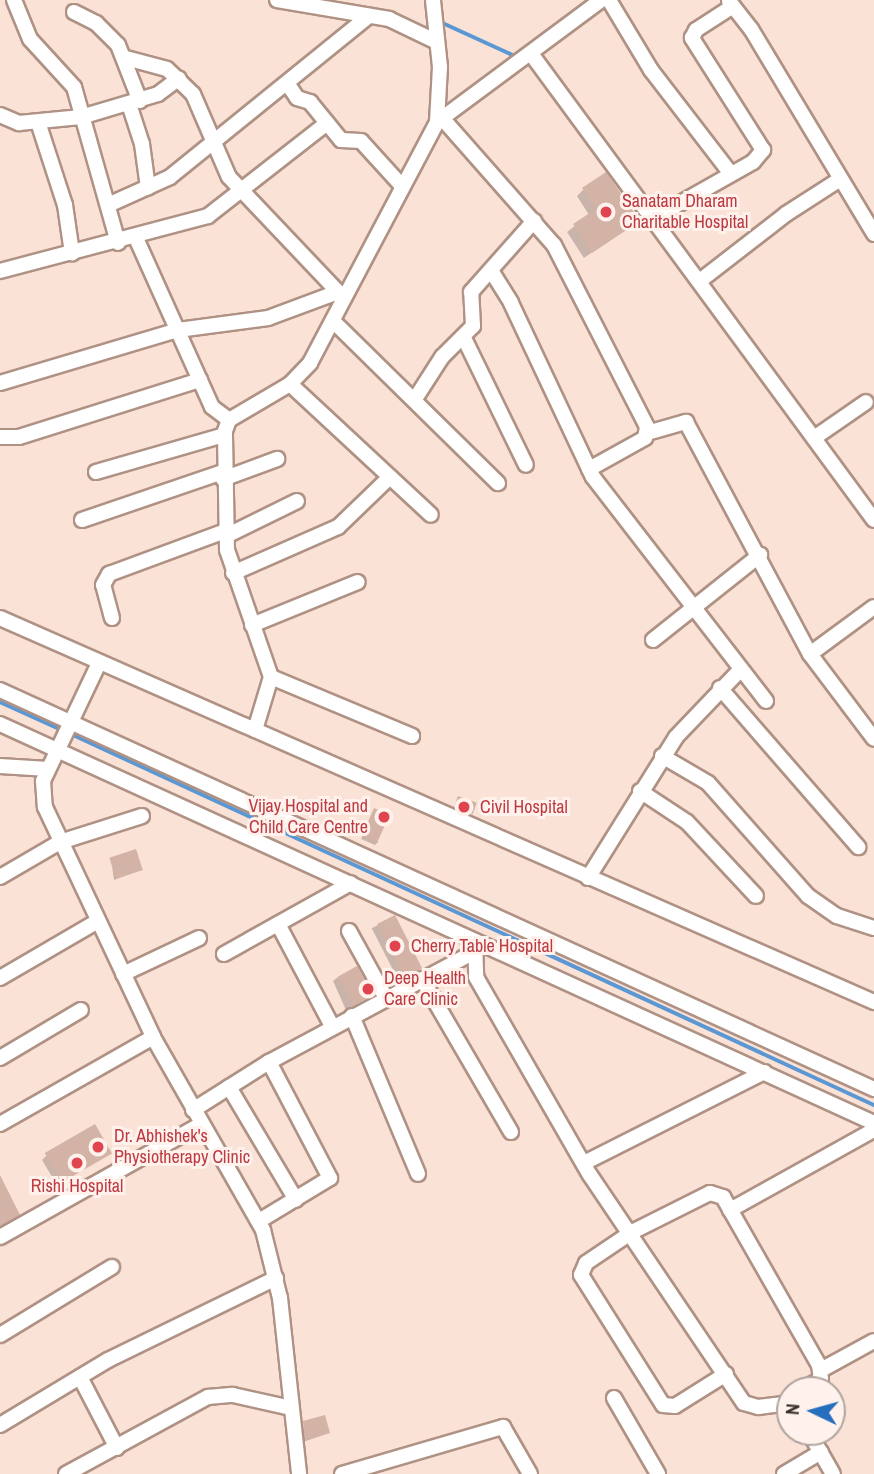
<!DOCTYPE html>
<style>
body{margin:0}
#map{position:relative;width:874px;height:1474px;overflow:hidden;background:#fbe2d6;font-family:"Archivo Narrow",sans-serif}
div>[style]{position:absolute}
[style*='--x']{left:calc(var(--x)*1px);top:calc(var(--y)*1px);width:calc(var(--w)*1px);rotate:calc(var(--a)*1deg)}
.shadow>*{inset:0;background:#0003;transform-origin:0 0}
.stream>*{height:3.5px;margin:-1.75px;padding:0 1.75px;transform-origin:1.75px;border-radius:1.75px;background:#5b98d3}
.building>*{inset:0;background:#d2b3a5;transform-origin:0 0}
.roads{filter:drop-shadow(2px 0 #af9284) drop-shadow(-2px 0 #af9284) drop-shadow(0 2px #af9284) drop-shadow(0 -2px #af9284)}
.minor>*{height:14px;margin:-7px;padding:0 7px;transform-origin:7px;border-radius:7px;background:#fff}
.dots>*{width:19px;height:19px;translate:-50% -50%;box-sizing:border-box;border:4px solid #fff2ec;border-radius:50%}
span{translate:-50% -50%;white-space:nowrap;text-align:center;line-height:1.15;-webkit-text-stroke:6px #fff2ec;paint-order:stroke}
.health-label{font-size:18px;color:#be3a42}
.left{translate:0 -50%;text-align:left}
.right{translate:-100% -50%;text-align:right}
.north{position:absolute;left:776px;top:1376px;width:70px;height:70px;box-sizing:border-box;background:#fff2ec;border:2px solid #b1a49e;border-radius:50%;rotate:275deg;font-size:19px;font-weight:700;line-height:28px;text-align:center;color:#3c302a}
.north::after{content:'';display:block;margin:auto;width:24px;height:32px;background:#266ebe;clip-path:polygon(50% 0,100% 100%,50% 72%,0 100%)}
</style>
<div id="map">
<div class="shadow">
<i style="clip-path:polygon(583px 190px,637px 221px,584px 258px,567px 232px,589px 215px,577px 196px)"></i>
<i style="clip-path:polygon(459px 798px,471px 814px,468px 817px,453px 810px)"></i>
<i style="clip-path:polygon(375px 810px,378px 842px,375px 845px,361px 839px)"></i>
<i style="clip-path:polygon(111px 859px,141px 870px,114px 880px)"></i>
<i style="left:394px;top:917px;width:58px;height:25px;rotate:63deg"></i>
<i style="clip-path:polygon(338px 977px,371px 995px,346px 1010px,333px 981px)"></i>
<i style="clip-path:polygon(110px 1152px,57px 1185px,42px 1160px,47px 1155px)"></i>
<i style="clip-path:polygon(304px 1423px,328px 1433px,303px 1442px)"></i>
</div>
<div class="stream">
<i style="--x:445;--y:24;--w:77;--a:24.6"></i>
<i style="--x:0;--y:702;--w:68;--a:24.3"></i>
<i style="--x:69;--y:733;--w:887;--a:24.8"></i>
</div>
<div class="building">
<i style="clip-path:polygon(606px 172px,640px 221px,592px 253px,573px 224px,596px 209px,582px 188px)"></i>
<i style="left:458px;top:796px;width:20px;height:12px;rotate:20deg"></i>
<i style="left:374px;top:808px;width:17px;height:30px;rotate:24deg"></i>
<i style="left:136px;top:849px;width:22px;height:28px;rotate:72deg"></i>
<i style="left:395px;top:915px;width:60px;height:20px;rotate:63deg"></i>
<i style="left:357px;top:966px;width:33px;height:22px;rotate:61deg"></i>
<i style="left:95px;top:1124px;width:34px;height:58px;rotate:60deg"></i>
<i style="clip-path:polygon(0 1175px,20px 1215px,0 1226px)"></i>
<i style="clip-path:polygon(325px 1415px,330px 1433px,305px 1441px,303px 1421px)"></i>
</div>
<div class="roads">
<div class="minor">
<i style="--x:14;--y:0;--w:42;--a:67.7"></i>
<i style="--x:30;--y:39;--w:65;--a:47.5"></i>
<i style="--x:74;--y:87;--w:162;--a:74.2"></i>
<i style="--x:277;--y:0;--w:114;--a:9.6"></i>
<i style="--x:389;--y:19;--w:53;--a:25.6"></i>
<i style="--x:609;--y:0;--w:82;--a:59"></i>
<i style="--x:651;--y:70;--w:131;--a:52.4"></i>
<i style="--x:729;--y:1;--w:36;--a:52"></i>
<i style="--x:751;--y:29;--w:239;--a:59"></i>
<i style="--x:74;--y:12;--w:25;--a:27"></i>
<i style="--x:96;--y:23;--w:31;--a:45"></i>
<i style="--x:118;--y:45;--w:60;--a:68.6"></i>
<i style="--x:532;--y:55;--w:577;--a:53.67"></i>
<i style="--x:126;--y:58;--w:42;--a:15"></i>
<i style="--x:167;--y:69;--w:36;--a:44"></i>
<i style="--x:193;--y:94;--w:90;--a:66.6"></i>
<i style="--x:229;--y:177;--w:164;--a:46.5"></i>
<i style="--x:287;--y:83;--w:18;--a:56"></i>
<i style="--x:297;--y:98;--w:14;--a:17"></i>
<i style="--x:310;--y:102;--w:49;--a:50.8"></i>
<i style="--x:341;--y:140;--w:20;--a:3"></i>
<i style="--x:361;--y:141;--w:61;--a:47.7"></i>
<i style="--x:129;--y:104;--w:42;--a:72"></i>
<i style="--x:142;--y:144;--w:44;--a:82.2"></i>
<i style="--x:0;--y:115;--w:21;--a:23"></i>
<i style="--x:19;--y:123;--w:62;--a:-5.5"></i>
<i style="--x:81;--y:117;--w:80;--a:-16.6"></i>
<i style="--x:158;--y:94;--w:26;--a:-37"></i>
<i style="--x:442;--y:118;--w:169;--a:48.6"></i>
<i style="--x:554;--y:245;--w:204;--a:62.9"></i>
<i style="--x:647;--y:427;--w:11;--a:100"></i>
<i style="--x:645;--y:438;--w:64;--a:151"></i>
<i style="--x:38;--y:122;--w:87;--a:72"></i>
<i style="--x:65;--y:205;--w:49;--a:81.7"></i>
<i style="--x:437;--y:122;--w:204;--a:-36.6"></i>
<i style="--x:108;--y:205;--w:68;--a:-24.3"></i>
<i style="--x:170;--y:177;--w:256;--a:-39"></i>
<i style="--x:654;--y:218;--w:114;--a:-29.5"></i>
<i style="--x:753;--y:162;--w:16;--a:-50"></i>
<i style="--x:763;--y:150;--w:133;--a:-122.4"></i>
<i style="--x:692;--y:38;--w:9;--a:-63"></i>
<i style="--x:696;--y:30;--w:44;--a:-33"></i>
<i style="--x:136;--y:238;--w:185;--a:65.8"></i>
<i style="--x:212;--y:407;--w:21;--a:37"></i>
<i style="--x:0;--y:271;--w:215;--a:-14.8"></i>
<i style="--x:208;--y:216;--w:151;--a:-38"></i>
<i style="--x:492;--y:272;--w:36;--a:58"></i>
<i style="--x:511;--y:303;--w:192;--a:64.8"></i>
<i style="--x:593;--y:477;--w:283;--a:52.3"></i>
<i style="--x:701;--y:280;--w:108;--a:-37.8"></i>
<i style="--x:786;--y:214;--w:63;--a:-32.7"></i>
<i style="--x:334;--y:322;--w:230;--a:44.5"></i>
<i style="--x:464;--y:338;--w:141;--a:64"></i>
<i style="--x:0;--y:383;--w:186;--a:-16.6"></i>
<i style="--x:178;--y:330;--w:91;--a:-7.6"></i>
<i style="--x:268;--y:318;--w:75;--a:-20.4"></i>
<i style="--x:290;--y:384;--w:192;--a:42.9"></i>
<i style="--x:415;--y:399;--w:50;--a:-57.3"></i>
<i style="--x:442;--y:357;--w:44;--a:-45"></i>
<i style="--x:473;--y:326;--w:34;--a:-93"></i>
<i style="--x:471;--y:292;--w:95;--a:-48.4"></i>
<i style="--x:647;--y:433;--w:41;--a:-15.8"></i>
<i style="--x:686;--y:422;--w:263;--a:61.9"></i>
<i style="--x:810;--y:654;--w:106;--a:53"></i>
<i style="--x:0;--y:437;--w:19;--a:0"></i>
<i style="--x:19;--y:437;--w:190;--a:-17.5"></i>
<i style="--x:814;--y:438;--w:63;--a:-34.7"></i>
<i style="--x:96;--y:472;--w:133;--a:-16.1"></i>
<i style="--x:223;--y:479;--w:58;--a:-20.3"></i>
<i style="--x:82;--y:520;--w:149;--a:-18.8"></i>
<i style="--x:226;--y:536;--w:79;--a:-26.2"></i>
<i style="--x:233;--y:573;--w:115;--a:-23.7"></i>
<i style="--x:338;--y:527;--w:72;--a:-43.9"></i>
<i style="--x:0;--y:618;--w:955;--a:23.72"></i>
<i style="--x:112;--y:618;--w:34;--a:-105"></i>
<i style="--x:103;--y:585;--w:13;--a:-61"></i>
<i style="--x:109;--y:574;--w:124;--a:-20.3"></i>
<i style="--x:252;--y:625;--w:114;--a:-22.1"></i>
<i style="--x:653;--y:640;--w:137;--a:-38.5"></i>
<i style="--x:810;--y:654;--w:79;--a:-36.3"></i>
<i style="--x:99;--y:663;--w:131;--a:115.4"></i>
<i style="--x:43;--y:781;--w:26;--a:86"></i>
<i style="--x:45;--y:807;--w:254;--a:64.8"></i>
<i style="--x:153;--y:1037;--w:222;--a:60.3"></i>
<i style="--x:263;--y:1230;--w:70;--a:76"></i>
<i style="--x:280;--y:1298;--w:177;--a:83.8"></i>
<i style="--x:271;--y:677;--w:153;--a:22.7"></i>
<i style="--x:720;--y:688;--w:211;--a:49"></i>
<i style="--x:0;--y:690;--w:961;--a:24.54"></i>
<i style="--x:0;--y:724;--w:961;--a:24.54"></i>
<i style="--x:255;--y:730;--w:55;--a:-73.2"></i>
<i style="--x:271;--y:677;--w:134;--a:-109.1"></i>
<i style="--x:227;--y:550;--w:119;--a:-91"></i>
<i style="--x:225;--y:431;--w:12;--a:-70"></i>
<i style="--x:229;--y:420;--w:71;--a:-30.5"></i>
<i style="--x:290;--y:384;--w:29;--a:-46"></i>
<i style="--x:310;--y:363;--w:272;--a:-62.2"></i>
<i style="--x:437;--y:122;--w:55;--a:-86.9"></i>
<i style="--x:440;--y:67;--w:67;--a:-96"></i>
<i style="--x:662;--y:756;--w:53;--a:30.4"></i>
<i style="--x:708;--y:783;--w:151;--a:48.5"></i>
<i style="--x:808;--y:896;--w:35;--a:35"></i>
<i style="--x:837;--y:916;--w:39;--a:18"></i>
<i style="--x:0;--y:766;--w:48;--a:3.6"></i>
<i style="--x:640;--y:791;--w:56;--a:33.4"></i>
<i style="--x:687;--y:822;--w:101;--a:47"></i>
<i style="--x:0;--y:877;--w:69;--a:-30.3"></i>
<i style="--x:60;--y:842;--w:86;--a:-17.6"></i>
<i style="--x:588;--y:878;--w:166;--a:-58"></i>
<i style="--x:676;--y:737;--w:94;--a:-46.3"></i>
<i style="--x:278;--y:924;--w:115;--a:62.1"></i>
<i style="--x:349;--y:931;--w:77;--a:61.1"></i>
<i style="--x:475;--y:941;--w:36;--a:88"></i>
<i style="--x:476;--y:977;--w:228;--a:60.1"></i>
<i style="--x:590;--y:1175;--w:275;--a:56"></i>
<i style="--x:744;--y:1403;--w:15;--a:16"></i>
<i style="--x:758;--y:1407;--w:32;--a:-7"></i>
<i style="--x:224;--y:954;--w:145;--a:-29.2"></i>
<i style="--x:123;--y:974;--w:84;--a:-25.3"></i>
<i style="--x:0;--y:978;--w:113;--a:-30.2"></i>
<i style="--x:422;--y:979;--w:177;--a:59.8"></i>
<i style="--x:352;--y:1016;--w:171;--a:67.3"></i>
<i style="--x:0;--y:1058;--w:94;--a:-30.7"></i>
<i style="--x:229;--y:1087;--w:131;--a:59.3"></i>
<i style="--x:193;--y:1110;--w:90;--a:-32.3"></i>
<i style="--x:269;--y:1062;--w:233;--a:-28.2"></i>
<i style="--x:0;--y:1124;--w:176;--a:-29.6"></i>
<i style="--x:584;--y:1163;--w:202;--a:-26.8"></i>
<i style="--x:730;--y:1210;--w:165;--a:-29.1"></i>
<i style="--x:259;--y:1221;--w:83;--a:-31.2"></i>
<i style="--x:330;--y:1178;--w:131;--a:-117.7"></i>
<i style="--x:0;--y:1237;--w:231;--a:-29.3"></i>
<i style="--x:0;--y:1335;--w:131;--a:-31.3"></i>
<i style="--x:821;--y:1370;--w:60;--a:-28.7"></i>
<i style="--x:726;--y:1374;--w:60;--a:147.9"></i>
<i style="--x:675;--y:1406;--w:12;--a:-175"></i>
<i style="--x:663;--y:1405;--w:154;--a:-122.2"></i>
<i style="--x:581;--y:1275;--w:13;--a:-67"></i>
<i style="--x:586;--y:1263;--w:55;--a:-34"></i>
<i style="--x:632;--y:1232;--w:87;--a:-26.6"></i>
<i style="--x:710;--y:1193;--w:14;--a:17"></i>
<i style="--x:723;--y:1197;--w:193;--a:60.3"></i>
<i style="--x:819;--y:1365;--w:14;--a:82"></i>
<i style="--x:821;--y:1379;--w:21;--a:149"></i>
<i style="--x:80;--y:1377;--w:80;--a:62.5"></i>
<i style="--x:614;--y:1398;--w:88;--a:59.9"></i>
<i style="--x:0;--y:1425;--w:126;--a:-31"></i>
<i style="--x:108;--y:1360;--w:187;--a:-26"></i>
<i style="--x:809;--y:1432;--w:48;--a:60.3"></i>
<i style="--x:66;--y:1474;--w:162;--a:-28.5"></i>
<i style="--x:208;--y:1397;--w:25;--a:-5"></i>
<i style="--x:233;--y:1395;--w:59;--a:12.6"></i>
<i style="--x:342;--y:1474;--w:168;--a:-16.3"></i>
<i style="--x:503;--y:1427;--w:54;--a:60.1"></i>
<i style="--x:784;--y:1474;--w:43;--a:-30.7"></i>
</div>
</div>
<div class="dots">
<i style="left:606px;top:212px;background:#e0444e"></i>
<i style="left:464px;top:807px;background:#e0444e"></i>
<i style="left:384px;top:817px;background:#e0444e"></i>
<i style="left:395px;top:946px;background:#e0444e"></i>
<i style="left:368px;top:989px;background:#e0444e"></i>
<i style="left:98px;top:1147px;background:#e0444e"></i>
<i style="left:77px;top:1163px;background:#e0444e"></i>
</div>
<div class="health-label">
<span class="left" style="left:622px;top:212px">Sanatam Dharam<br>Charitable Hospital</span>
<span class="right" style="left:368px;top:817px">Vijay Hospital and<br>Child Care Centre</span>
<span class="left" style="left:480px;top:807px">Civil Hospital</span>
<span class="left" style="left:411px;top:946px">Cherry Table Hospital</span>
<span class="left" style="left:384px;top:989px">Deep Health<br>Care Clinic</span>
<span class="left" style="left:114px;top:1147px">Dr. Abhishek's<br>Physiotherapy Clinic</span>
<span style="left:77px;top:1186px">Rishi Hospital</span>
</div>
<div class="north">N</div>
</div>
